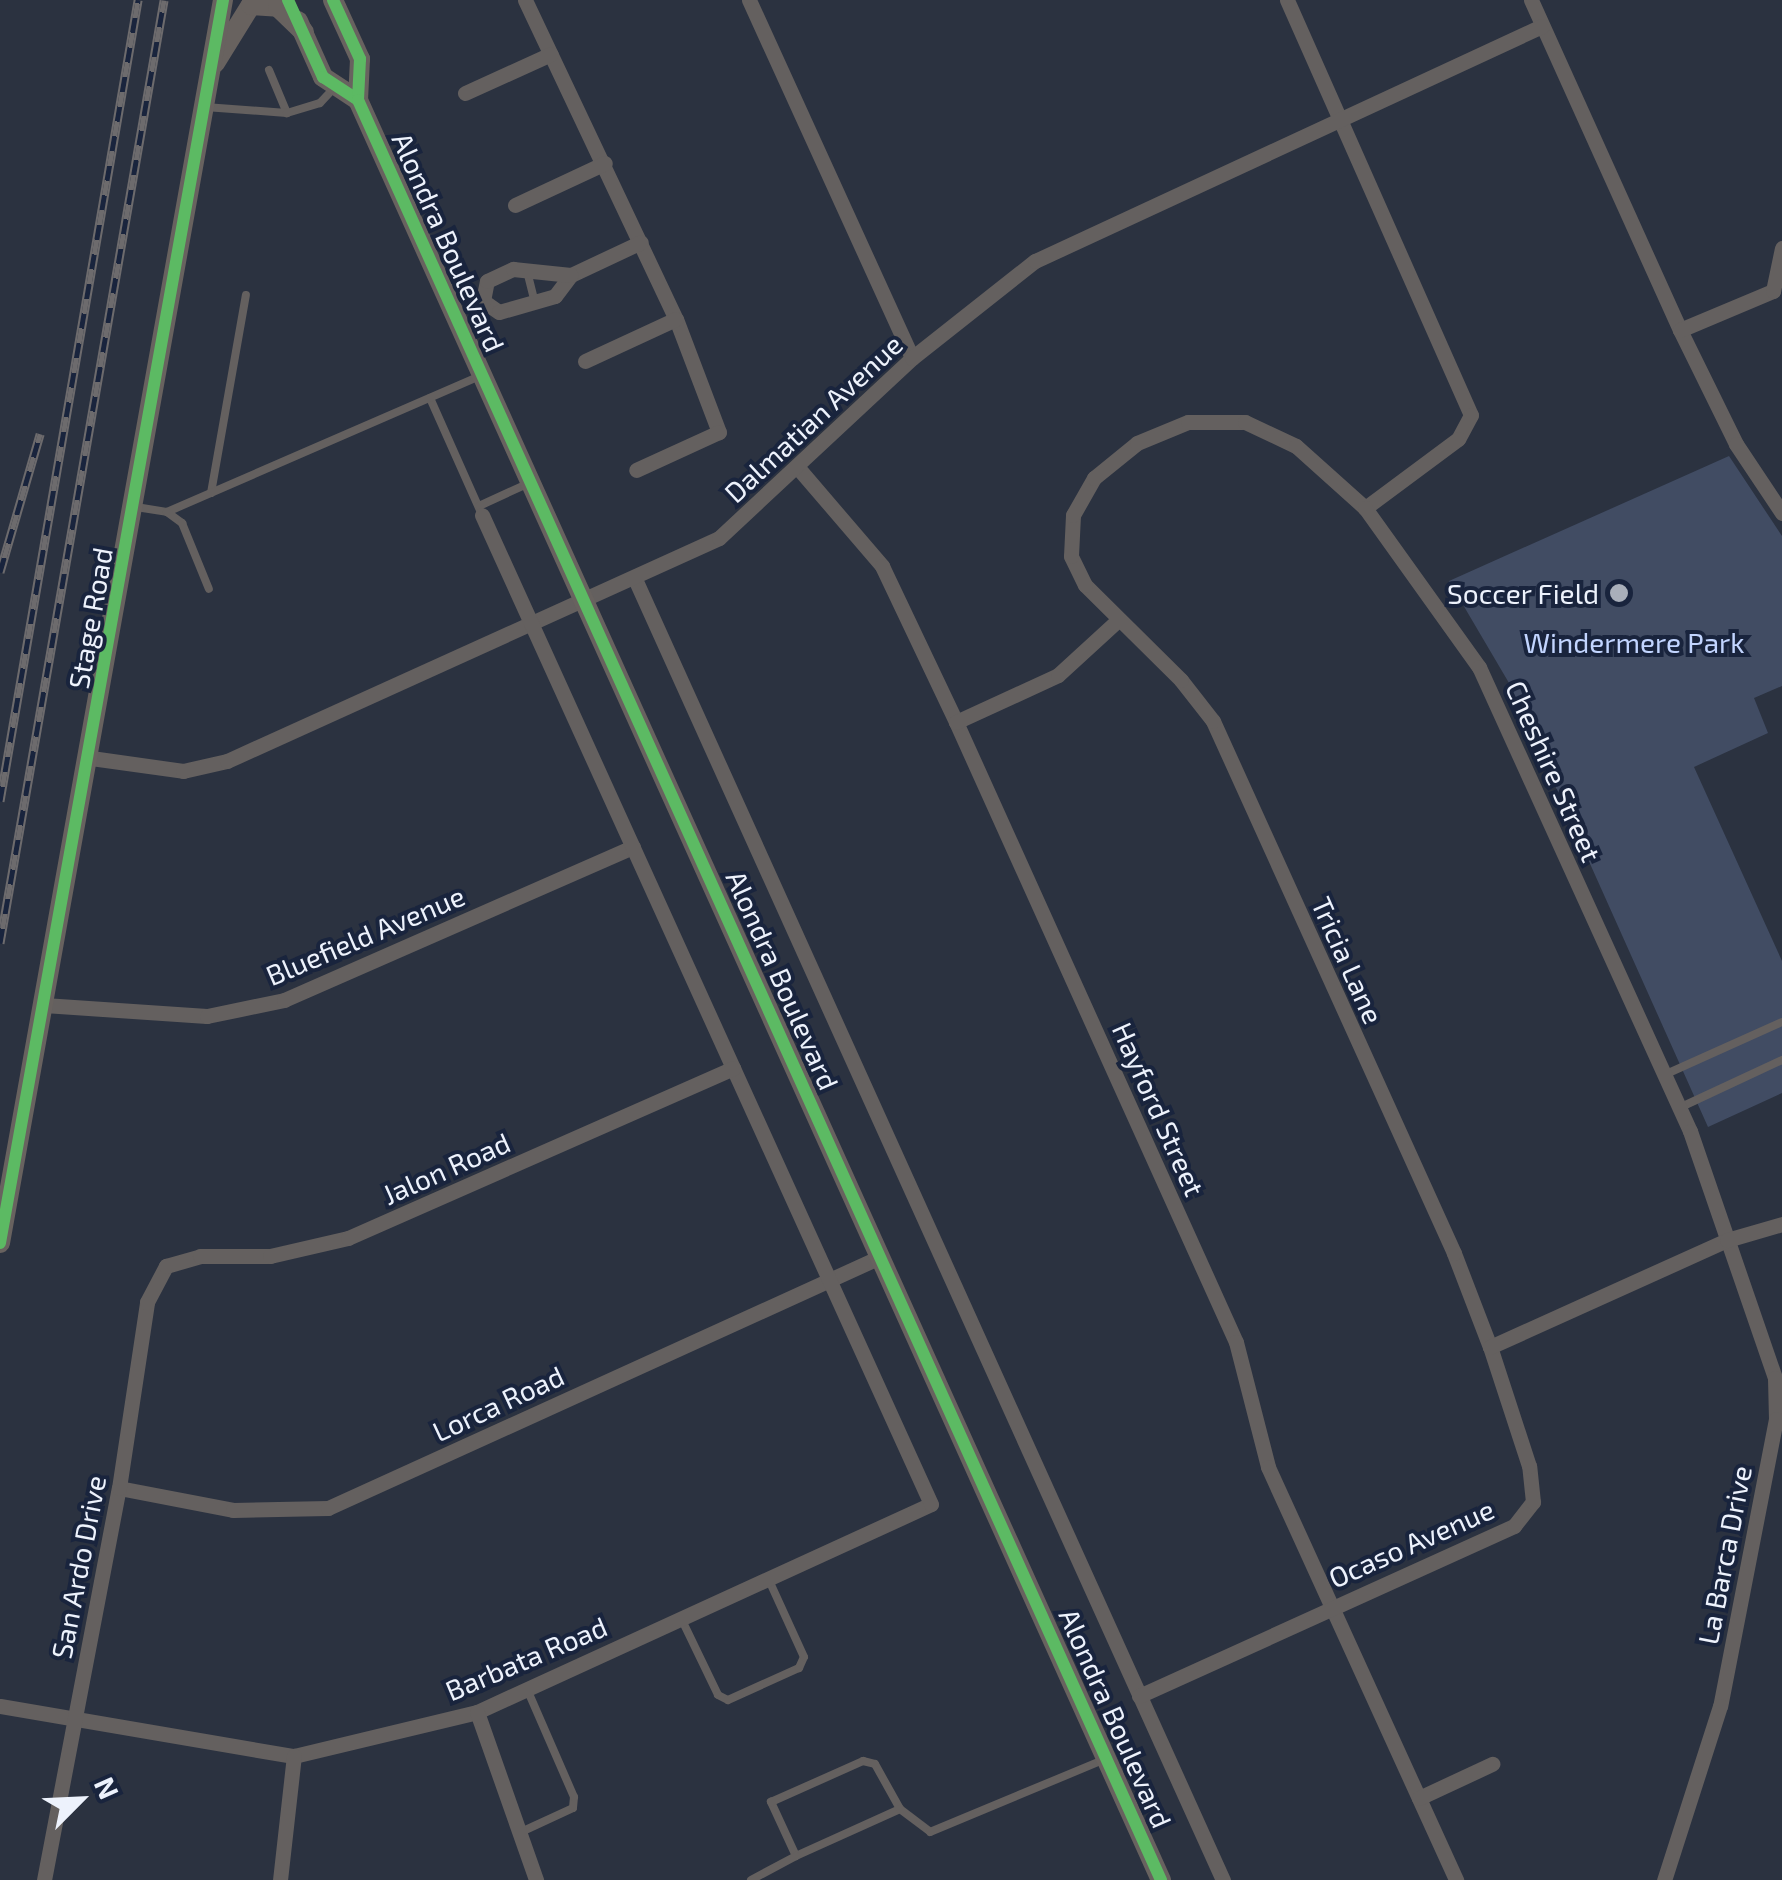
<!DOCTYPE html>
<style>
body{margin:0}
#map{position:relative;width:1782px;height:1880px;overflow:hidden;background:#2b3240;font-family:"Exo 2",sans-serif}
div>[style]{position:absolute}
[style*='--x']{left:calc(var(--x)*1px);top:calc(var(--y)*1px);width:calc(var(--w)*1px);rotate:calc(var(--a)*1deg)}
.green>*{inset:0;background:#414c63}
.service>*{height:8px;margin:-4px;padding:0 4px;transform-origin:4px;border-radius:4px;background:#64605f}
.minor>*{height:15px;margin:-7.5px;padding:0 7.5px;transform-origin:7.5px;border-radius:7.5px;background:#64605f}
.secondary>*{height:20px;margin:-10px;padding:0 10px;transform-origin:10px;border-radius:10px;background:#68625f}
.rail>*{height:9px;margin-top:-4.5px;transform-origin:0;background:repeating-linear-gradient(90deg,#19243d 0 15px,#6d6b6d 0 30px);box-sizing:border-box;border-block:2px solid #6d6b6d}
.cycleway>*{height:12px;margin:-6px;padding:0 6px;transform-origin:6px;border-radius:6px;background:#5cba63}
.dots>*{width:28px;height:28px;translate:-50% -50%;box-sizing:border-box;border:5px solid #19243d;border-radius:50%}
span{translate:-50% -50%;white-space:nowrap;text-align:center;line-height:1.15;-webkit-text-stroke:8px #19243d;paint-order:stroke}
.street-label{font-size:28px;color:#edf2fc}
.poi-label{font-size:28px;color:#edf2fc}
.right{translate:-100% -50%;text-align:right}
.park-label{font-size:28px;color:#c2d5ff}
.north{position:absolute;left:30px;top:1750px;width:100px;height:100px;-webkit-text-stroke:8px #19243d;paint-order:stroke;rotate:66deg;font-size:28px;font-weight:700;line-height:40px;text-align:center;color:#edf2fc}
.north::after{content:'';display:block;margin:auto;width:35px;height:45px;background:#edf2fc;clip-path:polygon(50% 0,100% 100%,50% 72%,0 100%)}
</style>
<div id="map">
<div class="green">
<i style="clip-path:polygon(1729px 456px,1782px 536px,1782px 686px,1754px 698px,1768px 733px,1694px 767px,1782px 961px,1782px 1093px,1708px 1127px,1509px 683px,1449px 581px)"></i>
</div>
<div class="service">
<i style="--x:269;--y:70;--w:47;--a:67.3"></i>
<i style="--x:205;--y:107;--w:82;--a:4.2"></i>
<i style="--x:287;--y:113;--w:34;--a:-17"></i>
<i style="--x:320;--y:103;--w:19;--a:-47"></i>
<i style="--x:527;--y:271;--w:29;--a:76"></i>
<i style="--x:430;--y:398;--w:128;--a:66"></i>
<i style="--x:211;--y:493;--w:201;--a:-80"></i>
<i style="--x:479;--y:506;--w:55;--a:-24.7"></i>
<i style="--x:136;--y:507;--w:31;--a:9"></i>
<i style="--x:167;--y:512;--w:339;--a:-23.5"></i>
<i style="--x:167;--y:512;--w:19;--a:36"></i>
<i style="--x:182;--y:523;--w:71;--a:67.8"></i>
<i style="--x:1664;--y:1075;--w:129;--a:-24.2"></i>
<i style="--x:1679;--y:1108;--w:114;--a:-25"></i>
<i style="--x:681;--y:1618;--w:85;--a:64.3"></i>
<i style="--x:718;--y:1695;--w:11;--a:27"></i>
<i style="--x:728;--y:1700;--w:78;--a:-24.3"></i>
<i style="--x:799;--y:1668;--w:12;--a:-66"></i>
<i style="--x:804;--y:1657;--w:87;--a:-114.5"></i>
<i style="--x:900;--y:1809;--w:114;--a:155.7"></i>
<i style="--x:796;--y:1856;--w:60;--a:-114.8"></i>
<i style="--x:771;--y:1802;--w:101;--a:-24"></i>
<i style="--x:863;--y:1761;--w:12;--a:14"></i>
<i style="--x:875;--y:1764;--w:51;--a:60.9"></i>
<i style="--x:900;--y:1809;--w:38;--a:37"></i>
<i style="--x:930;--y:1832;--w:187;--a:-22.6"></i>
<i style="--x:521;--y:1832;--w:57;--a:-24.8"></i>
<i style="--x:573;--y:1808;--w:11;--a:-85"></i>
<i style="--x:574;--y:1797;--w:118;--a:-113.5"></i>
<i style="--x:751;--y:1880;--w:51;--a:-28.1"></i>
</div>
<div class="minor">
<i style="--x:525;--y:0;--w:353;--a:64.7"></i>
<i style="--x:676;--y:319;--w:121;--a:69.2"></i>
<i style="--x:719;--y:432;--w:91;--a:155.4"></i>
<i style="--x:749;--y:0;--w:393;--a:65.5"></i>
<i style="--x:1287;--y:0;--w:454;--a:66.1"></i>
<i style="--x:1471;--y:415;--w:27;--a:118"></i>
<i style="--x:1458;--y:439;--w:116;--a:143.4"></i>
<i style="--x:1531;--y:0;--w:362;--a:65.7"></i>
<i style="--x:1680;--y:330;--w:127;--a:63.8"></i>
<i style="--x:1736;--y:444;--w:83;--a:56.3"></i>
<i style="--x:465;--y:93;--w:94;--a:-24.4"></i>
<i style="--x:515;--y:205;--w:99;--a:-25"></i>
<i style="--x:483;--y:301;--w:19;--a:35"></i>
<i style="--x:499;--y:312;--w:58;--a:-15.9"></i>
<i style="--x:555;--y:296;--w:26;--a:-53"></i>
<i style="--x:571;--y:275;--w:77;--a:-25.2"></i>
<i style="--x:483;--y:301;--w:20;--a:-79"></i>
<i style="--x:487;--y:281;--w:29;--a:-25"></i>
<i style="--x:513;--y:269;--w:58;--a:5.9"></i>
<i style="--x:1680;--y:330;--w:101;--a:-22.8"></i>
<i style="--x:1773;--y:291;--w:44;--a:-78.2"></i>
<i style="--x:585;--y:361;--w:100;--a:-24.8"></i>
<i style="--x:799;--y:469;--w:128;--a:49.4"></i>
<i style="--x:882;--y:566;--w:173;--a:64.6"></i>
<i style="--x:956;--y:722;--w:680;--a:65.7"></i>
<i style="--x:1236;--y:1342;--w:129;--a:75.6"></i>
<i style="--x:1268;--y:1467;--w:454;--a:65.5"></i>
<i style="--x:635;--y:579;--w:1428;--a:65.68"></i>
<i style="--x:956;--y:722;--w:112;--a:-24.7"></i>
<i style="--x:1058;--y:675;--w:80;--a:-42.5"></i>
<i style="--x:91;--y:758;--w:93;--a:8"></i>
<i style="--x:183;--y:771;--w:45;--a:-12.8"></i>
<i style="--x:227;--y:761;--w:540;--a:-24.38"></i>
<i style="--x:719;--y:538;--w:264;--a:-43"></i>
<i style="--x:912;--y:358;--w:157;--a:-38.3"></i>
<i style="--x:1035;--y:261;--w:559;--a:-24.87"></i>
<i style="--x:44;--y:1005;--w:163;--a:3.9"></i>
<i style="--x:207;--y:1016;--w:79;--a:-11.7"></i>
<i style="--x:284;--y:1000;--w:381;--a:-23.7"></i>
<i style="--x:1490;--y:1347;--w:101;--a:-111"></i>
<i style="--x:1454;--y:1253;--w:584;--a:-114.37"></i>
<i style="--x:1213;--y:721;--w:52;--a:-128"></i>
<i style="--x:1181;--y:680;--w:135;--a:-135.3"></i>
<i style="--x:1085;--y:585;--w:32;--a:-116"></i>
<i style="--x:1071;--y:556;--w:41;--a:-87.2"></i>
<i style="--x:1073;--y:515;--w:43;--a:-60.4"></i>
<i style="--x:1094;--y:478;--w:55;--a:-39.1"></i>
<i style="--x:1137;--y:443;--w:55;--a:-22.4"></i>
<i style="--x:1188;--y:422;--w:57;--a:0"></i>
<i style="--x:1245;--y:422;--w:56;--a:25.2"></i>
<i style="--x:1296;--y:446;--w:93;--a:41.9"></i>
<i style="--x:1365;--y:508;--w:196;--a:54.4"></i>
<i style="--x:1479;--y:667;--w:510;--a:65.55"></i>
<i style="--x:1690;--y:1131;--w:261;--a:71"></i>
<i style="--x:1775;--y:1378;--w:41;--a:88.6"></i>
<i style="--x:1776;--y:1419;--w:292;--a:101"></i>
<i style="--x:1720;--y:1706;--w:183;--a:107.8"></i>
<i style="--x:119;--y:1488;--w:116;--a:10.9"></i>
<i style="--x:233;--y:1510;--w:95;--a:-1.2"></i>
<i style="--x:328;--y:1508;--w:606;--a:-24.45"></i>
<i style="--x:1139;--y:1696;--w:412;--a:-24.4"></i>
<i style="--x:1514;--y:1526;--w:31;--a:-52"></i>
<i style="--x:1533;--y:1502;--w:36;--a:-96"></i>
<i style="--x:1529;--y:1466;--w:125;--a:-108.1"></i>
<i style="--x:1490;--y:1347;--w:260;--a:-24.3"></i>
<i style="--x:1727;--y:1240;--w:57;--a:-16.2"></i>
<i style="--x:0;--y:1706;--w:298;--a:9.7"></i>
<i style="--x:294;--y:1756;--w:188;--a:-13.5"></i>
<i style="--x:477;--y:1712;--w:499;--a:-24.6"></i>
<i style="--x:931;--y:1504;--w:1086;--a:-114.42"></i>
<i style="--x:477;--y:1712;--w:178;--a:70.6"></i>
<i style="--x:1419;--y:1798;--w:81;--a:-25"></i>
<i style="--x:44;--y:1880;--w:399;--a:-79.2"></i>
<i style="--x:119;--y:1488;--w:188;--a:-81.4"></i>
<i style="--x:147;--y:1302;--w:41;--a:-62.2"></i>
<i style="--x:166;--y:1266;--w:35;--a:-16"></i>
<i style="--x:200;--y:1256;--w:70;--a:0"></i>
<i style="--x:270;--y:1256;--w:80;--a:-13"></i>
<i style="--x:348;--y:1238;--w:421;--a:-23.8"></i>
<i style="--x:280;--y:1880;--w:125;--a:-83.6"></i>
</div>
<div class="secondary">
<i style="--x:333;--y:0;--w:65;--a:65.4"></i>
<i style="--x:360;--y:59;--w:41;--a:92.8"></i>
<i style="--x:358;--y:100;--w:1953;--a:65.72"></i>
<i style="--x:298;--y:21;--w:61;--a:65.9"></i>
<i style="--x:323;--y:77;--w:42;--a:33.3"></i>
<i style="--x:215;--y:63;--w:68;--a:-58.2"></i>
<i style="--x:251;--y:5;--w:27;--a:4"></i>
<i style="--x:278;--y:7;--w:36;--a:44"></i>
<i style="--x:0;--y:1243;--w:1263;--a:-79.83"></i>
</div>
<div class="rail">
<i style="--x:0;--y:572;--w:144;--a:-73.8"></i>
<i style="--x:0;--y:801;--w:813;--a:-80.22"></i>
<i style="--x:0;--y:943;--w:957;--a:-80.13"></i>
</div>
<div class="cycleway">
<i style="--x:288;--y:0;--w:85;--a:65.6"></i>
<i style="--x:323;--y:77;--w:42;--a:33.3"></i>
<i style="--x:333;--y:0;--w:65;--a:65.4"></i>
<i style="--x:360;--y:59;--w:41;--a:92.8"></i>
<i style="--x:358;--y:100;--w:1953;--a:65.72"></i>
<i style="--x:0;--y:1243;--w:1263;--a:-79.83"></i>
</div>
<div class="dots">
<i style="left:1619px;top:593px;background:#a9afba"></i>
</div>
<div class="street-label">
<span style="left:449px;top:242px;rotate:66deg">Alondra Boulevard</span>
<span style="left:813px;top:418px;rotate:-43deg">Dalmatian Avenue</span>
<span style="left:90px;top:618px;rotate:-80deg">Stage Road</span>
<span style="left:1554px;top:771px;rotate:66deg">Cheshire Street</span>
<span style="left:365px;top:935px;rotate:-23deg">Bluefield Avenue</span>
<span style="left:1348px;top:960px;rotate:66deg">Tricia Lane</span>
<span style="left:783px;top:980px;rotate:66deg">Alondra Boulevard</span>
<span style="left:1159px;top:1109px;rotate:66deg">Hayford Street</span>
<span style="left:446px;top:1168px;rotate:-24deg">Jalon Road</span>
<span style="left:498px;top:1403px;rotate:-25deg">Lorca Road</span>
<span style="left:1411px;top:1543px;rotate:-24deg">Ocaso Avenue</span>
<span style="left:1724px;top:1555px;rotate:-79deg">La Barca Drive</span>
<span style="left:78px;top:1567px;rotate:-79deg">San Ardo Drive</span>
<span style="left:526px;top:1658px;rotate:-23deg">Barbata Road</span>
<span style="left:1116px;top:1718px;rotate:66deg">Alondra Boulevard</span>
</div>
<div class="poi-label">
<span class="right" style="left:1599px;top:593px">Soccer Field</span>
</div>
<div class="park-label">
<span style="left:1634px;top:642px">Windermere Park</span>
</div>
<div class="north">N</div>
</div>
